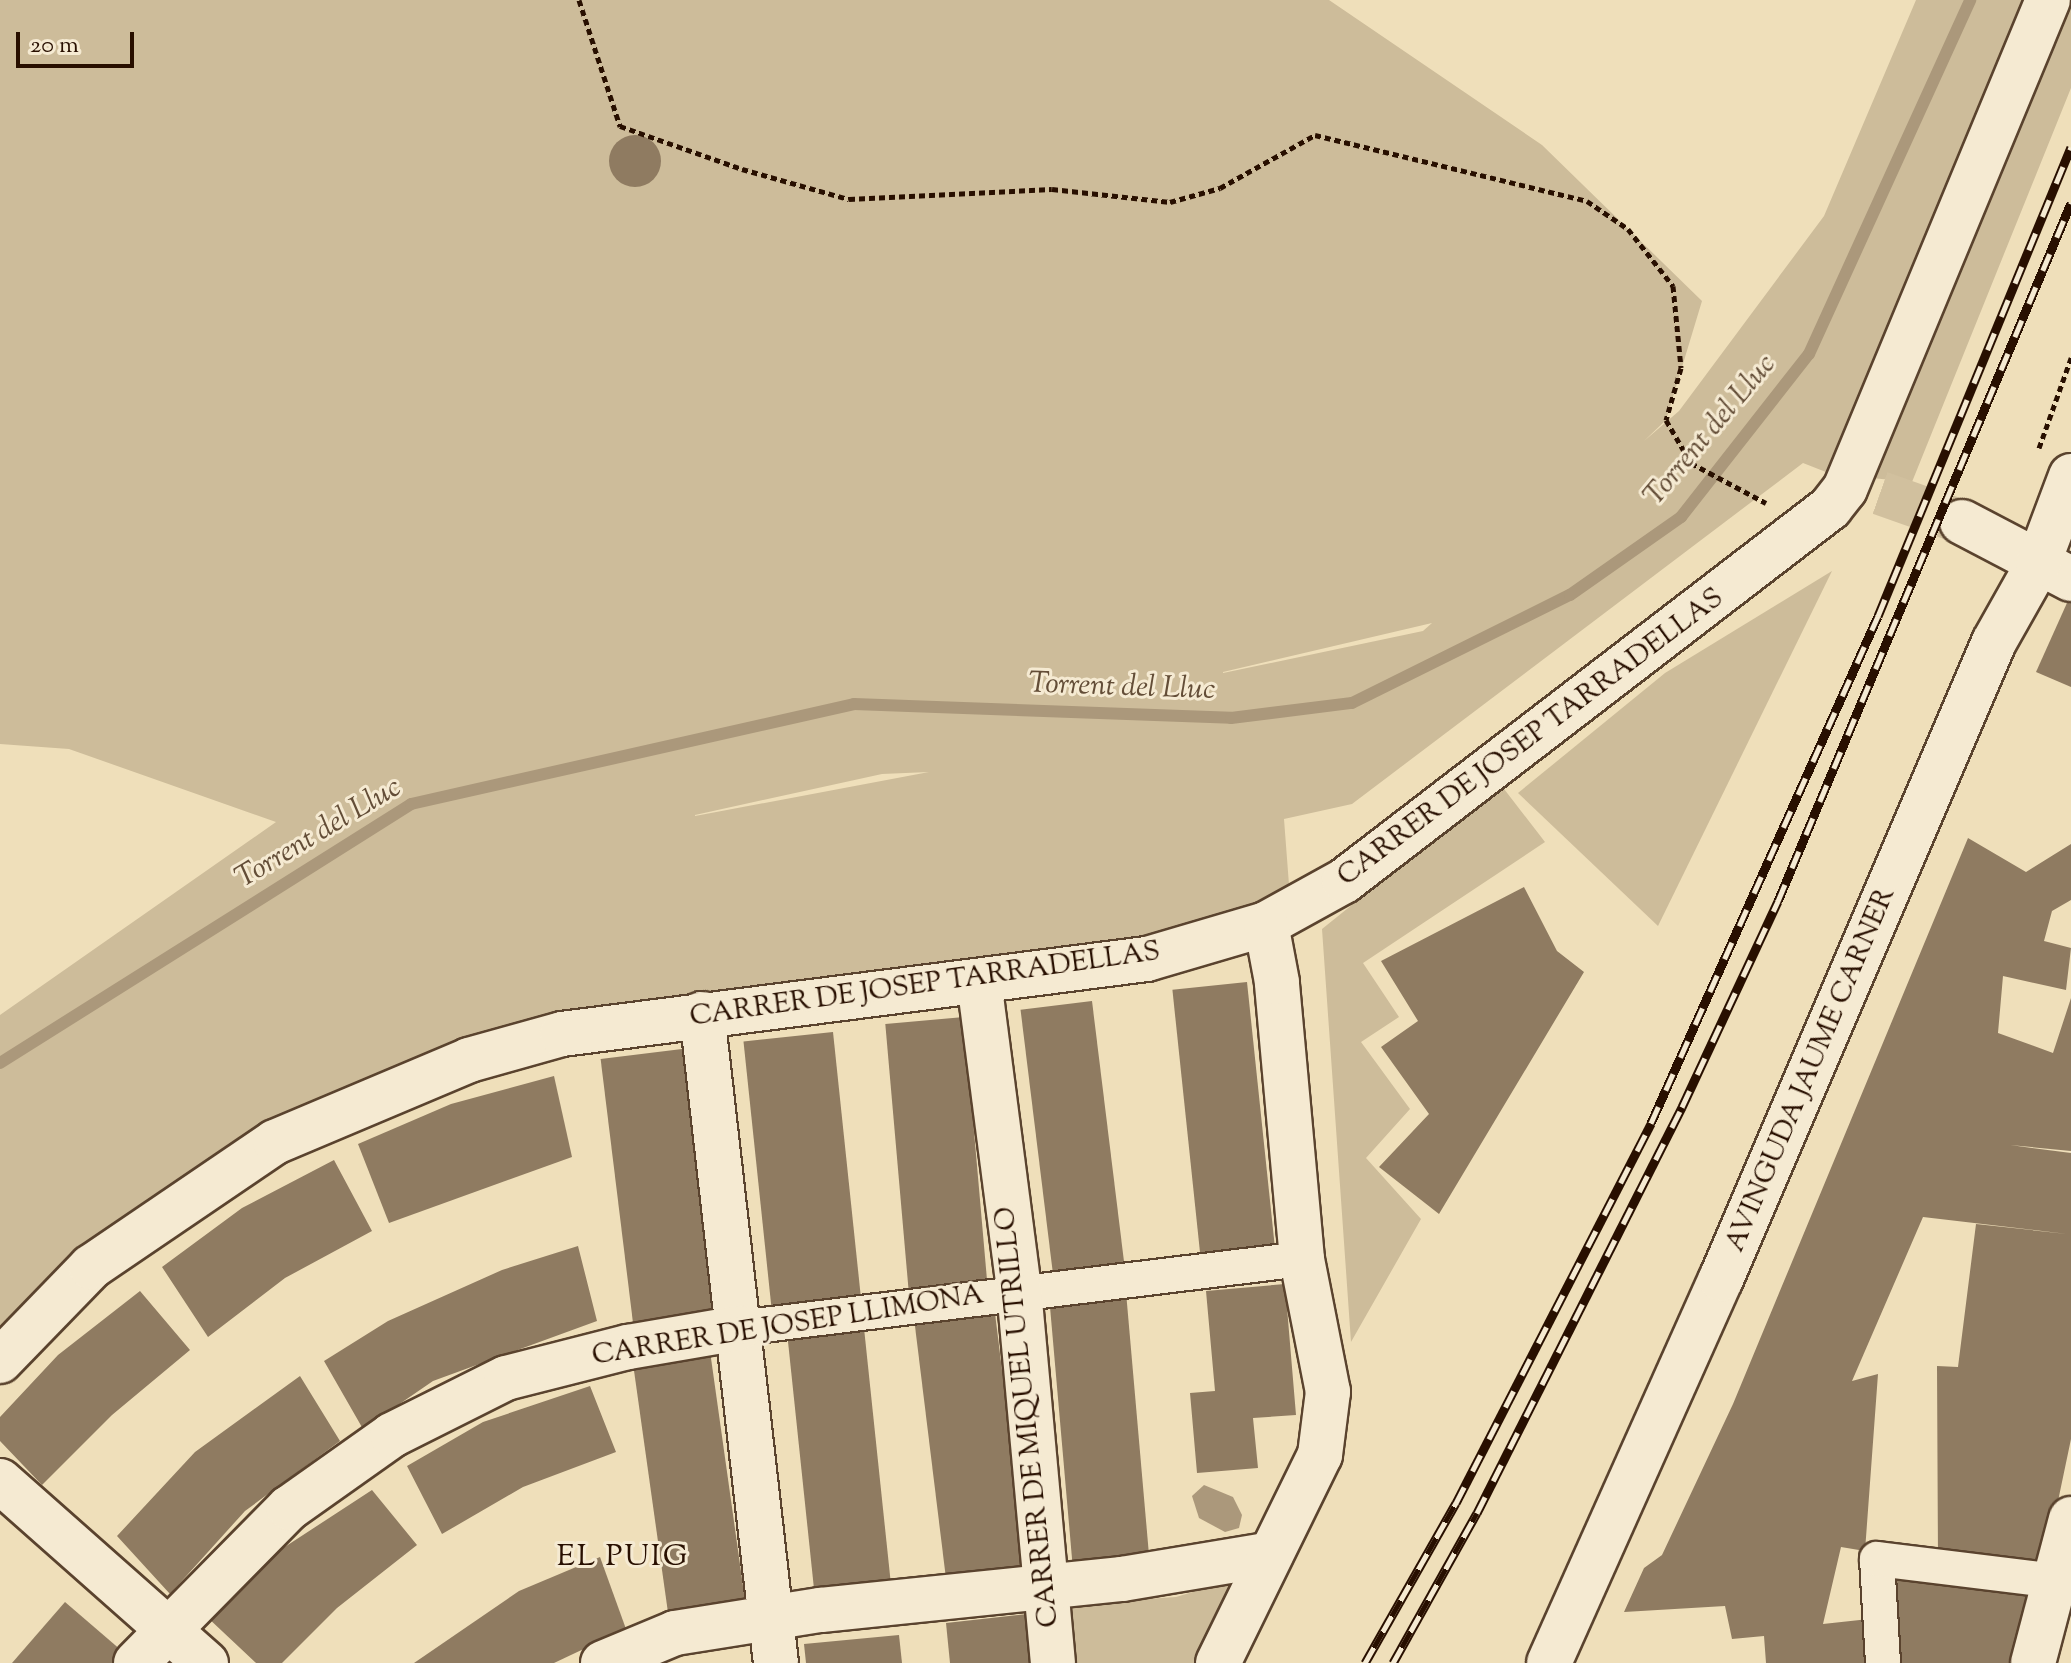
<!DOCTYPE html>
<style>
body{margin:0}
#map{position:relative;width:2071px;height:1663px;overflow:hidden;background:#efdfba;font-family:"Sorts Mill Goudy",serif}
div>[style]{position:absolute}
[style*='--x']{left:calc(var(--x)*1px);top:calc(var(--y)*1px);width:calc(var(--w)*1px);rotate:calc(var(--a)*1deg)}
.green>*{inset:0;background:#cdbc9a}
.water>*{inset:0;background:#ab987b}
.stream>*{height:12px;margin:-6px;padding:0 6px;transform-origin:6px;border-radius:6px;background:#ab987b}
.building>*{inset:0;background:#8f7b61;transform-origin:0 0}
.round{border-radius:50%}
.minor-tunnel>*{height:44px;margin-top:-22px;transform-origin:0;background:repeating-linear-gradient(90deg,#d1c09e 0 44px,transparent 0 66px)}
.path>*{height:5px;margin-top:-2.5px;transform-origin:0;background:repeating-linear-gradient(90deg,#280f00 0 6px,transparent 0 10px)}
.roads{filter:drop-shadow(2px 0 #5a432e) drop-shadow(-2px 0 #5a432e) drop-shadow(0 2px #5a432e) drop-shadow(0 -2px #5a432e)}
.pedestrian>*{height:34px;margin:-17px;padding:0 17px;transform-origin:17px;border-radius:17px;background:#f5ead2}
.minor>*{height:44px;margin:-22px;padding:0 22px;transform-origin:22px;border-radius:22px;background:#f5ead2}
.tertiary>*{height:44px;margin:-22px;padding:0 22px;transform-origin:22px;border-radius:22px;background:#f5ead2}
.rail>*{height:9px;margin-top:-4.5px;transform-origin:0;background:repeating-linear-gradient(90deg,#f5ead2 0 18px,#280f00 0 36px);box-sizing:border-box;border-block:2px solid #280f00}
span{translate:-50% -50%;white-space:nowrap;text-align:center;line-height:1.15;-webkit-text-stroke:6px #f5ead2;paint-order:stroke}
.street-label{font-size:28px;color:#280f00}
.water-label{font-size:30px;color:#634d37;font-style:italic}
.neighbourhood-label{font-size:30px;color:#280f00;letter-spacing:2px}
.scale{position:absolute;left:16px;top:32px;width:118px;height:36px;box-sizing:border-box;border:4px solid #280f00;border-top:0;padding-left:10px;font-size:24px;line-height:28px;white-space:nowrap;color:#280f00;-webkit-text-stroke:6px #f5ead2;paint-order:stroke}
</style>
<div id="map">
<div class="green">
<i style="clip-path:polygon(evenodd,0 0,1329px 0,1542px 145px,1702px 301px,1666px 420px,1644px 441px,1679px 411px,1824px 216px,1916px 0,2071px 0,2071px 88px,1912px 482px,1831px 474px,1803px 463px,1352px 804px,1284px 819px,1290px 898px,1149px 940px,315px 1103px,0 1349px,0 1015px,276px 822px,69px 749px,0 744px,0 0,1432px 623px,1423px 631px,1223px 673px,1223px 672px,1432px 623px,0 0,929px 772px,695px 816px,695px 815px,882px 774px,929px 772px)"></i>
<i style="clip-path:polygon(1832px 571px,1658px 926px,1518px 793px,1665px 673px)"></i>
<i style="clip-path:polygon(1501px 785px,1545px 842px,1363px 963px,1399px 1017px,1361px 1042px,1410px 1109px,1366px 1158px,1421px 1219px,1351px 1342px,1322px 929px)"></i>
<i style="clip-path:polygon(1243px 1577px,1204px 1663px,1067px 1663px,1059px 1605px,1176px 1597px)"></i>
</div>
<div class="water">
<i style="clip-path:polygon(1204px 1485px,1233px 1497px,1242px 1515px,1239px 1528px,1225px 1532px,1199px 1518px,1192px 1496px)"></i>
</div>
<div class="stream">
<i style="--x:0;--y:1063;--w:486;--a:-32.2"></i>
<i style="--x:411;--y:804;--w:454;--a:-12.7"></i>
<i style="--x:854;--y:704;--w:377;--a:2.1"></i>
<i style="--x:1231;--y:718;--w:122;--a:-7.1"></i>
<i style="--x:1352;--y:703;--w:243;--a:-26.4"></i>
<i style="--x:1570;--y:595;--w:136;--a:-35.1"></i>
<i style="--x:1681;--y:517;--w:207;--a:-51.9"></i>
<i style="--x:1809;--y:354;--w:389;--a:-65.5"></i>
</div>
<div class="building">
<i class="round" style="left:609px;top:135px;width:52px;height:52px"></i>
<i style="clip-path:polygon(2071px 594px,2071px 687px,2036px 672px)"></i>
<i style="clip-path:polygon(1968px 838px,2026px 872px,2071px 844px,2071px 900px,2052px 911px,2044px 941px,2071px 948px,2066px 990px,2003px 976px,1998px 1033px,2053px 1053px,2071px 998px,2071px 1151px,2010px 1145px,2071px 1153px,2071px 1439px,2044px 1568px,1938px 1560px,1937px 1366px,1958px 1367px,1976px 1224px,2067px 1234px,1923px 1217px,1852px 1381px,1878px 1374px,1865px 1551px,1841px 1547px,1823px 1624px,1869px 1619px,1871px 1663px,1766px 1663px,1764px 1636px,1732px 1639px,1725px 1606px,1624px 1612px,1644px 1568px,1662px 1555px,1733px 1404px)"></i>
<i style="clip-path:polygon(1524px 887px,1557px 951px,1584px 972px,1439px 1214px,1379px 1167px,1429px 1114px,1381px 1047px,1418px 1021px,1381px 961px)"></i>
<i style="left:1247px;top:982px;width:270px;height:75px;rotate:84deg"></i>
<i style="left:1092px;top:1001px;width:265px;height:72px;rotate:83deg"></i>
<i style="left:964px;top:1017px;width:266px;height:79px;rotate:85deg"></i>
<i style="left:833px;top:1032px;width:271px;height:90px;rotate:84deg"></i>
<i style="left:682px;top:1049px;width:274px;height:82px;rotate:83deg"></i>
<i style="clip-path:polygon(554px 1076px,572px 1157px,389px 1223px,358px 1144px,451px 1104px)"></i>
<i style="clip-path:polygon(334px 1160px,372px 1231px,285px 1278px,208px 1337px,162px 1267px,242px 1208px)"></i>
<i style="clip-path:polygon(578px 1246px,597px 1321px,433px 1381px,363px 1429px,324px 1361px,388px 1321px,502px 1270px)"></i>
<i style="clip-path:polygon(1285px 1284px,1296px 1415px,1253px 1418px,1258px 1468px,1197px 1473px,1190px 1393px,1215px 1391px,1206px 1291px)"></i>
<i style="clip-path:polygon(140px 1291px,190px 1350px,112px 1415px,42px 1485px,0 1441px,0 1417px,58px 1355px)"></i>
<i style="left:1126px;top:1292px;width:273px;height:77px;rotate:85deg"></i>
<i style="left:994px;top:1305px;width:269px;height:81px;rotate:83deg"></i>
<i style="left:864px;top:1328px;width:262px;height:77px;rotate:84deg"></i>
<i style="left:710px;top:1351px;width:261px;height:78px;rotate:82deg"></i>
<i style="clip-path:polygon(300px 1376px,340px 1441px,245px 1511px,170px 1594px,117px 1536px,195px 1452px)"></i>
<i style="clip-path:polygon(590px 1386px,616px 1452px,523px 1487px,442px 1534px,407px 1466px,483px 1422px)"></i>
<i style="clip-path:polygon(372px 1490px,417px 1545px,337px 1608px,282px 1663px,256px 1663px,206px 1616px,277px 1552px)"></i>
<i style="clip-path:polygon(600px 1557px,626px 1629px,554px 1663px,414px 1663px,519px 1591px)"></i>
<i style="clip-path:polygon(1884px 1571px,2029px 1589px,2017px 1663px,1891px 1663px)"></i>
<i style="clip-path:polygon(65px 1602px,122px 1651px,112px 1663px,12px 1663px)"></i>
<i style="clip-path:polygon(1027px 1614px,1032px 1663px,950px 1663px,946px 1623px)"></i>
<i style="clip-path:polygon(899px 1635px,902px 1663px,806px 1663px,804px 1644px)"></i>
</div>
<div class="minor-tunnel">
<i style="--x:1880;--y:493;--w:87;--a:19.5"></i>
</div>
<div class="path">
<i style="--x:579;--y:0;--w:133;--a:72"></i>
<i style="--x:620;--y:126;--w:129;--a:19.4"></i>
<i style="--x:742;--y:169;--w:111;--a:15.7"></i>
<i style="--x:849;--y:199;--w:203;--a:-2.8"></i>
<i style="--x:1052;--y:189;--w:119;--a:6.3"></i>
<i style="--x:1170;--y:202;--w:52;--a:-15.6"></i>
<i style="--x:1220;--y:188;--w:109;--a:-29.2"></i>
<i style="--x:1315;--y:135;--w:280;--a:13.6"></i>
<i style="--x:1587;--y:201;--w:50;--a:34.3"></i>
<i style="--x:1628;--y:229;--w:73;--a:51.7"></i>
<i style="--x:1673;--y:286;--w:82;--a:84.4"></i>
<i style="--x:1681;--y:368;--w:54;--a:106.1"></i>
<i style="--x:1666;--y:420;--w:50;--a:59.8"></i>
<i style="--x:1691;--y:463;--w:85;--a:28.1"></i>
<i style="--x:2039;--y:448;--w:96;--a:-70.4"></i>
</div>
<div class="roads">
<div class="pedestrian">
<i style="--x:739;--y:1328;--w:567;--a:-6.99"></i>
<i style="--x:1883;--y:1663;--w:104;--a:-93.3"></i>
<i style="--x:1877;--y:1559;--w:181;--a:7"></i>
</div>
<div class="minor">
<i style="--x:1962;--y:522;--w:123;--a:27.6"></i>
<i style="--x:979;--y:981;--w:312;--a:82.6"></i>
<i style="--x:1019;--y:1290;--w:375;--a:84.8"></i>
<i style="--x:702;--y:1014;--w:653;--a:83.5"></i>
<i style="--x:0;--y:1361;--w:131;--a:-45.9"></i>
<i style="--x:91;--y:1267;--w:222;--a:-34.2"></i>
<i style="--x:275;--y:1142;--w:211;--a:-22.9"></i>
<i style="--x:469;--y:1060;--w:97;--a:-15.6"></i>
<i style="--x:562;--y:1034;--w:590;--a:-7.31"></i>
<i style="--x:1147;--y:959;--w:124;--a:-16.4"></i>
<i style="--x:1266;--y:924;--w:89;--a:-28.9"></i>
<i style="--x:1344;--y:881;--w:613;--a:-37.51"></i>
<i style="--x:1830;--y:508;--w:24;--a:-52"></i>
<i style="--x:1845;--y:489;--w:529;--a:-67.46"></i>
<i style="--x:0;--y:1481;--w:275;--a:41.5"></i>
<i style="--x:136;--y:1663;--w:218;--a:-45.4"></i>
<i style="--x:289;--y:1508;--w:126;--a:-35.3"></i>
<i style="--x:392;--y:1435;--w:127;--a:-26.6"></i>
<i style="--x:506;--y:1378;--w:126;--a:-14.3"></i>
<i style="--x:628;--y:1347;--w:113;--a:-9.7"></i>
<i style="--x:603;--y:1663;--w:78;--a:-22.6"></i>
<i style="--x:675;--y:1633;--w:148;--a:-9"></i>
<i style="--x:821;--y:1610;--w:303;--a:-5.9"></i>
<i style="--x:1122;--y:1579;--w:151;--a:-9.5"></i>
<i style="--x:1218;--y:1663;--w:232;--a:-63.9"></i>
<i style="--x:1320;--y:1455;--w:64;--a:-82.8"></i>
<i style="--x:1328;--y:1392;--w:136;--a:-101.1"></i>
<i style="--x:1302;--y:1259;--w:278;--a:-95.2"></i>
<i style="--x:1277;--y:982;--w:59;--a:-100.7"></i>
<i style="--x:2033;--y:1663;--w:149;--a:-75.2"></i>
</div>
<div class="tertiary">
<i style="--x:1549;--y:1663;--w:421;--a:-65.9"></i>
<i style="--x:1721;--y:1279;--w:693;--a:-66.8"></i>
<i style="--x:1994;--y:642;--w:90;--a:-60.6"></i>
<i style="--x:2038;--y:564;--w:94;--a:-69.4"></i>
</div>
</div>
<div class="rail">
<i style="--x:1365;--y:1663;--w:184;--a:-60.4"></i>
<i style="--x:1456;--y:1503;--w:427;--a:-62.8"></i>
<i style="--x:1651;--y:1123;--w:555;--a:-65.88"></i>
<i style="--x:1878;--y:616;--w:507;--a:-67.63"></i>
<i style="--x:1393;--y:1663;--w:172;--a:-60.8"></i>
<i style="--x:1477;--y:1513;--w:455;--a:-63.2"></i>
<i style="--x:1682;--y:1107;--w:227;--a:-65"></i>
<i style="--x:1778;--y:901;--w:757;--a:-67.23"></i>
</div>
<div class="street-label">
<span style="left:1531px;top:738px;rotate:-37deg">CARRER DE JOSEP TARRADELLAS</span>
<span style="left:925px;top:985px;rotate:-8deg">CARRER DE JOSEP TARRADELLAS</span>
<span style="left:1811px;top:1070px;rotate:-67deg">AVINGUDA JAUME CARNER</span>
<span style="left:788px;top:1326px;rotate:-9deg">CARRER DE JOSEP LLIMONA</span>
<span style="left:1028px;top:1417px;rotate:-96deg">CARRER DE MIQUEL UTRILLO</span>
</div>
<div class="water-label">
<span style="left:1711px;top:431px;rotate:-50deg">Torrent del Lluc</span>
<span style="left:1122px;top:688px;rotate:2deg">Torrent del Lluc</span>
<span style="left:319px;top:834px;rotate:-31deg">Torrent del Lluc</span>
</div>
<div class="neighbourhood-label">
<span style="left:623px;top:1558px">EL PUIG</span>
</div>
<div class="scale">20 m</div>
</div>
